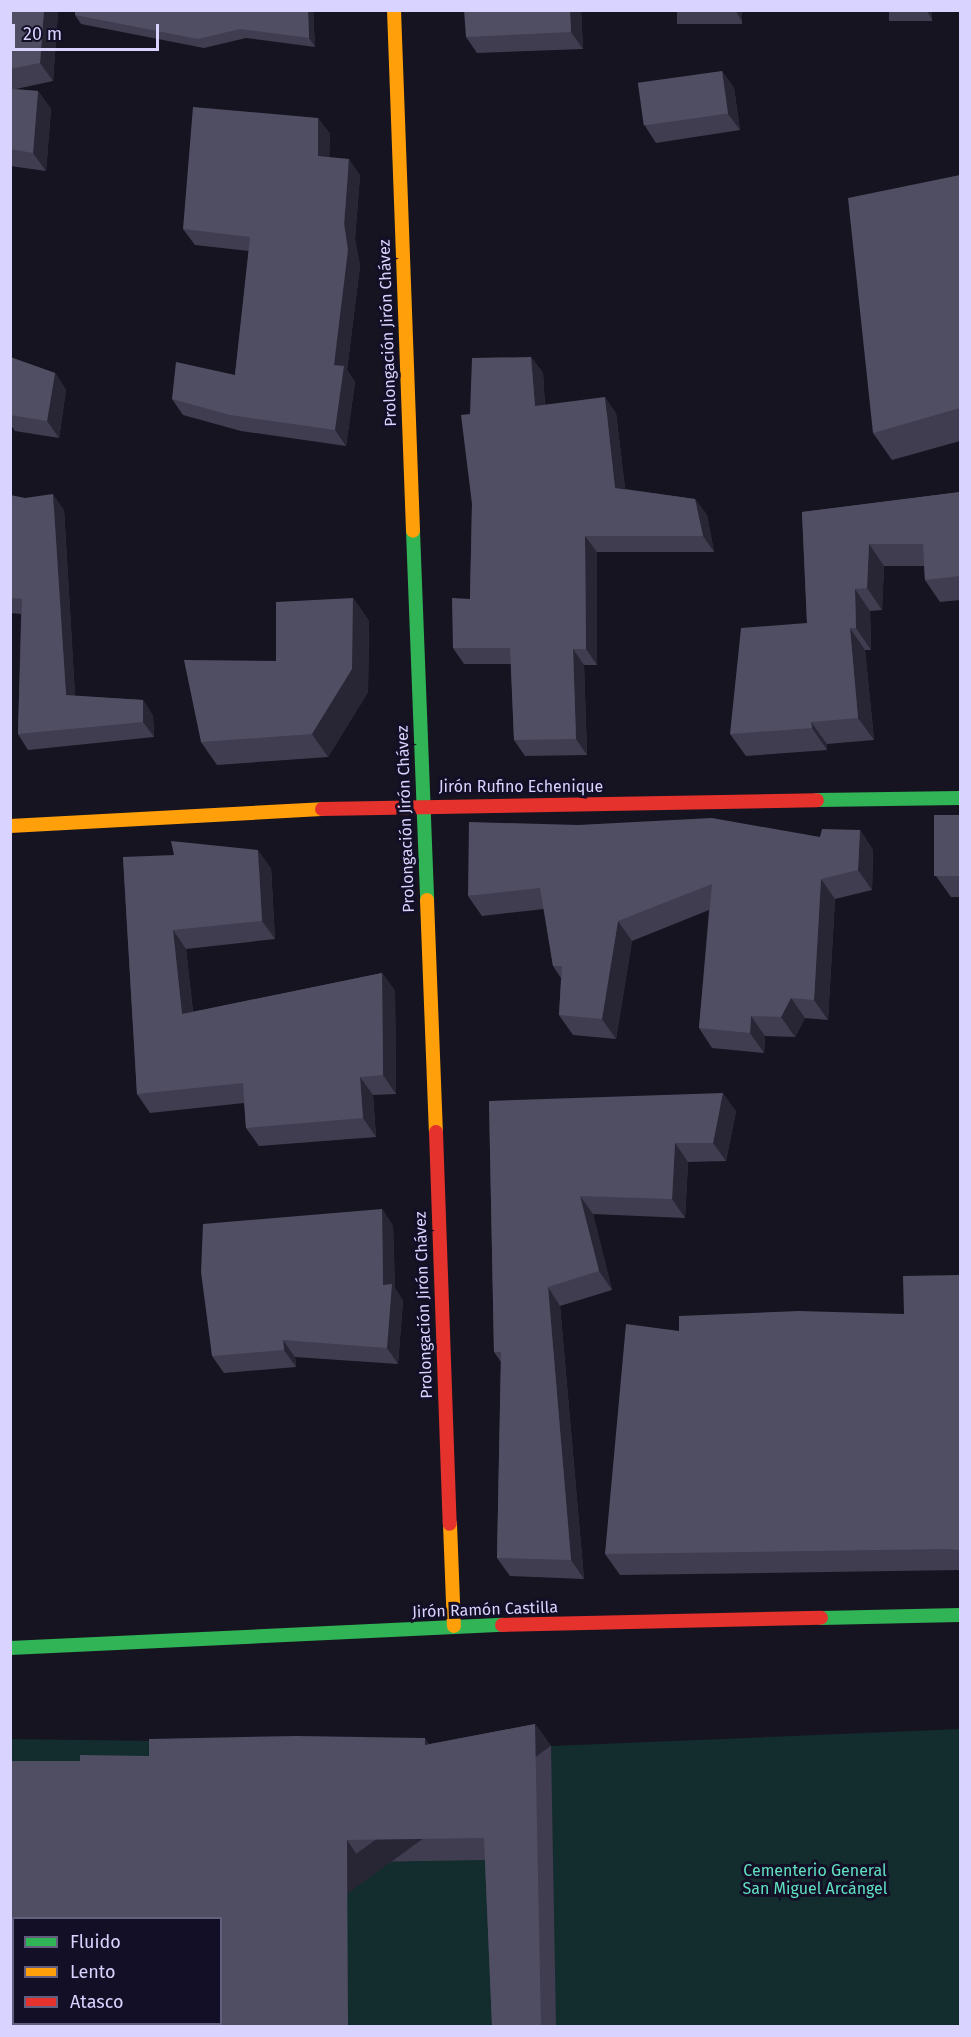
<!DOCTYPE html>
<meta charset="utf-8">
<style>
body{margin:0}
#map{position:relative;width:971px;height:2037px;overflow:hidden;background:#161421;font-family:"Fira Sans",sans-serif}
div>[style]{position:absolute}
[style*='--x']{left:calc(var(--x)*1px);top:calc(var(--y)*1px);width:calc(var(--w)*1px);rotate:calc(var(--a)*1deg)}
.green>*{inset:0;background:#132c2d}
.fast>*{height:14px;margin:-7px;padding:0 7px;transform-origin:7px;border-radius:7px;background:#30b455}
.slow>*{height:14px;margin:-7px;padding:0 7px;transform-origin:7px;border-radius:7px;background:#ff9f0a}
.jam>*{height:14px;margin:-7px;padding:0 7px;transform-origin:7px;border-radius:7px;background:#e5322d}
.wall>*{inset:0;background:#403d50;transform-origin:0 0}
.shaded-wall>*{inset:0;background:#282635;transform-origin:0 0}
.building>*{inset:0;background:#504e63;transform-origin:0 0}
span{translate:-50% -50%;white-space:nowrap;text-align:center;line-height:1.15;-webkit-text-stroke:6px #130f26;paint-order:stroke}
.street-label{font-size:16px;color:#d9d4ff}
.park-label{font-size:16px;color:#5fe0c0}
.frame{position:absolute;inset:0;border:12px solid #d9d4ff;pointer-events:none}
.legend{position:absolute;left:12px;top:1917px;width:210px;height:108px;box-sizing:border-box;background:#130f26;border:2px solid #625e7d;margin:0;padding:8px 10px;list-style:none;font-size:18px;color:#d9d4ff}
.legend li{display:flex;align-items:center;gap:12px;height:30px}
.legend b{width:30px;border:2px solid #625e7d}
.scale{position:absolute;left:12px;top:24px;width:147px;height:27px;box-sizing:border-box;border:3px solid #d9d4ff;border-top:0;padding-left:8px;font-size:18px;line-height:21px;white-space:nowrap;color:#d9d4ff;-webkit-text-stroke:4px #130f26;paint-order:stroke}
</style>
<div id="map">
<div class="green">
<i style="clip-path:polygon(evenodd,960px 1729px,960px 2026px,11px 2026px,11px 1739px,551px 1746px,960px 1729px,14px 1918px,220px 1918px,220px 2024px,14px 2024px,14px 1918px)"></i>
</div>
<div class="fast">
<i style="--x:413;--y:531;--w:369;--a:87.8"></i>
<i style="--x:817;--y:800;--w:143;--a:-0.8"></i>
<i style="--x:821;--y:1618;--w:139;--a:-1.2"></i>
<i style="--x:10;--y:1648;--w:493;--a:-2.7"></i>
</div>
<div class="slow">
<i style="--x:394;--y:10;--w:521;--a:87.91"></i>
<i style="--x:10;--y:826;--w:312;--a:-3.1"></i>
<i style="--x:427;--y:900;--w:232;--a:87.8"></i>
<i style="--x:450;--y:1524;--w:102;--a:87.8"></i>
</div>
<div class="jam">
<i style="--x:322;--y:809;--w:495;--a:-1"></i>
<i style="--x:436;--y:1132;--w:392;--a:88"></i>
<i style="--x:502;--y:1625;--w:319;--a:-1.3"></i>
</div>
<div class="wall">
<i style="clip-path:polygon(10px 10px,57px 10px,58px 12px,53px 81px,16px 89px,38px 91px,51px 109px,46px 171px,10px 166px)"></i>
<i style="clip-path:polygon(313px 10px,315px 47px,246px 38px,204px 48px,81px 24px,75px 15px)"></i>
<i style="clip-path:polygon(581px 10px,583px 49px,477px 53px,466px 37px)"></i>
<i style="left:677px;top:10px;width:65px;height:14px"></i>
<i style="left:889px;top:10px;width:43px;height:11px"></i>
<i style="clip-path:polygon(722px 71px,734px 88px,740px 130px,656px 143px,645px 126px)"></i>
<i style="clip-path:polygon(318px 118px,330px 134px,329px 157px,360px 175px,355px 239px,360px 266px,347px 370px,355px 382px,346px 446px,241px 431px,183px 415px,172px 399px,235px 375px,249px 251px,195px 245px,183px 229px)"></i>
<i style="clip-path:polygon(960px 175px,960px 441px,892px 460px,873px 433px)"></i>
<i style="clip-path:polygon(10px 357px,55px 373px,66px 390px,59px 438px,15px 431px,10px 424px)"></i>
<i style="clip-path:polygon(531px 357px,543px 373px,545px 405px,616px 413px,625px 489px,695px 499px,707px 515px,714px 552px,597px 552px,597px 665px,584px 665px,587px 755px,525px 756px,514px 740px,511px 664px,464px 664px,453px 648px,470px 599px,472px 504px,470px 414px)"></i>
<i style="clip-path:polygon(960px 492px,960px 600px,940px 602px,925px 580px,924px 566px,884px 566px,882px 610px,870px 611px,871px 650px,865px 650px,874px 740px,827px 744px,827px 750px,746px 756px,730px 734px,807px 623px,802px 512px)"></i>
<i style="clip-path:polygon(10px 495px,64px 510px,75px 696px,143px 700px,153px 716px,154px 737px,28px 750px,18px 734px,21px 614px,10px 613px)"></i>
<i style="clip-path:polygon(353px 598px,369px 621px,368px 692px,328px 757px,217px 765px,201px 742px,276px 661px)"></i>
<i style="clip-path:polygon(960px 815px,960px 897px,951px 897px,936px 876px)"></i>
<i style="clip-path:polygon(860px 830px,873px 850px,872px 890px,835px 899px,828px 1020px,805px 1018px,795px 1037px,765px 1036px,764px 1053px,712px 1048px,699px 1028px,709px 910px,632px 941px,616px 1039px,573px 1035px,559px 1015px,561px 978px,553px 966px,544px 909px,482px 916px,468px 896px)"></i>
<i style="clip-path:polygon(123px 857px,271px 868px,275px 939px,186px 949px,193px 1012px,382px 973px,395px 991px,396px 1094px,373px 1095px,376px 1137px,259px 1146px,246px 1128px,244px 1103px,150px 1113px,137px 1094px)"></i>
<i style="clip-path:polygon(489px 1101px,736px 1111px,726px 1161px,688px 1162px,685px 1218px,593px 1214px,612px 1290px,560px 1306px,584px 1579px,510px 1576px,497px 1558px,501px 1362px,494px 1352px)"></i>
<i style="clip-path:polygon(382px 1209px,393px 1226px,395px 1288px,403px 1301px,398px 1364px,295px 1357px,296px 1367px,224px 1373px,212px 1356px)"></i>
<i style="clip-path:polygon(960px 1275px,960px 1570px,620px 1575px,605px 1554px,679px 1331px,904px 1314px)"></i>
<i style="clip-path:polygon(535px 1724px,551px 1746px,556px 2026px,492px 2026px,485px 1860px,362px 1862px,220px 1918px,14px 1918px,14px 1943px,10px 1943px,10px 1761px,80px 1761px,149px 1756px,430px 1744px)"></i>
</div>
<div class="shaded-wall">
<i style="clip-path:polygon(44px 10px,57px 10px,58px 12px,53px 81px,40px 63px)"></i>
<i style="clip-path:polygon(308px 10px,313px 10px,315px 47px,309px 38px)"></i>
<i style="clip-path:polygon(570px 10px,581px 10px,583px 49px,571px 32px)"></i>
<i style="clip-path:polygon(735px 10px,742px 10px,742px 21px)"></i>
<i style="clip-path:polygon(926px 10px,932px 10px,932px 19px)"></i>
<i style="clip-path:polygon(722px 71px,734px 88px,740px 130px,728px 114px)"></i>
<i style="clip-path:polygon(38px 91px,51px 109px,46px 171px,33px 153px)"></i>
<i style="clip-path:polygon(318px 118px,330px 134px,329px 172px,318px 156px)"></i>
<i style="clip-path:polygon(349px 159px,360px 175px,355px 239px,360px 266px,347px 370px,355px 382px,346px 446px,335px 430px,334px 365px)"></i>
<i style="clip-path:polygon(531px 357px,543px 373px,546px 422px,535px 406px)"></i>
<i style="clip-path:polygon(55px 373px,66px 390px,59px 438px,47px 421px)"></i>
<i style="clip-path:polygon(605px 397px,616px 413px,627px 504px,615px 488px)"></i>
<i style="clip-path:polygon(53px 494px,64px 510px,76px 710px,66px 695px)"></i>
<i style="clip-path:polygon(695px 499px,707px 515px,714px 552px,703px 536px)"></i>
<i style="clip-path:polygon(585px 536px,597px 552px,597px 665px,586px 649px)"></i>
<i style="clip-path:polygon(869px 544px,884px 566px,882px 610px,867px 588px)"></i>
<i style="clip-path:polygon(855px 589px,870px 611px,871px 650px,856px 628px)"></i>
<i style="clip-path:polygon(353px 598px,369px 621px,368px 692px,328px 757px,312px 734px)"></i>
<i style="clip-path:polygon(850px 628px,865px 650px,874px 740px,858px 718px)"></i>
<i style="clip-path:polygon(573px 649px,584px 665px,587px 755px,576px 739px)"></i>
<i style="clip-path:polygon(143px 700px,153px 716px,154px 737px,143px 722px)"></i>
<i style="clip-path:polygon(811px 722px,827px 744px,827px 750px,812px 728px)"></i>
<i style="clip-path:polygon(860px 830px,873px 850px,872px 890px,858px 870px)"></i>
<i style="clip-path:polygon(258px 850px,271px 868px,275px 939px,262px 921px)"></i>
<i style="clip-path:polygon(821px 879px,835px 899px,828px 1020px,814px 1000px)"></i>
<i style="clip-path:polygon(618px 921px,632px 941px,616px 1039px,602px 1019px)"></i>
<i style="clip-path:polygon(173px 930px,186px 949px,195px 1033px,182px 1014px)"></i>
<i style="clip-path:polygon(382px 973px,395px 991px,396px 1094px,383px 1075px)"></i>
<i style="clip-path:polygon(791px 998px,805px 1018px,795px 1037px,781px 1017px)"></i>
<i style="clip-path:polygon(751px 1016px,765px 1036px,764px 1053px,750px 1033px)"></i>
<i style="clip-path:polygon(360px 1077px,373px 1095px,376px 1137px,363px 1118px)"></i>
<i style="clip-path:polygon(723px 1093px,736px 1111px,726px 1161px,713px 1143px)"></i>
<i style="clip-path:polygon(675px 1143px,688px 1162px,685px 1218px,672px 1199px)"></i>
<i style="clip-path:polygon(580px 1196px,593px 1214px,612px 1290px,599px 1271px)"></i>
<i style="clip-path:polygon(382px 1209px,393px 1226px,395px 1288px,403px 1301px,398px 1364px,387px 1348px,383px 1285px)"></i>
<i style="clip-path:polygon(548px 1287px,560px 1306px,584px 1579px,571px 1560px)"></i>
<i style="clip-path:polygon(283px 1340px,295px 1357px,296px 1367px,284px 1350px)"></i>
<i style="left:535px;top:1724px;width:27px;height:302px;rotate:54deg"></i>
<i style="clip-path:polygon(425px 1738px,440px 1759px,425px 1745px)"></i>
<i style="left:347px;top:1840px;width:27px;height:186px;rotate:56deg"></i>
</div>
<div class="building">
<i style="clip-path:polygon(10px 10px,44px 10px,40px 63px,10px 69px)"></i>
<i style="clip-path:polygon(75px 10px,308px 10px,309px 38px,240px 29px,198px 39px,75px 15px)"></i>
<i style="clip-path:polygon(464px 10px,570px 10px,571px 32px,466px 37px)"></i>
<i style="left:722px;top:71px;width:43px;height:85px;rotate:82deg"></i>
<i style="clip-path:polygon(10px 89px,38px 91px,33px 153px,10px 149px)"></i>
<i style="clip-path:polygon(193px 107px,318px 118px,318px 156px,349px 159px,344px 223px,348px 250px,334px 365px,344px 366px,335px 430px,230px 415px,172px 399px,176px 362px,235px 375px,250px 237px,183px 229px)"></i>
<i style="clip-path:polygon(960px 175px,960px 408px,873px 433px,848px 198px)"></i>
<i style="clip-path:polygon(10px 357px,55px 373px,47px 421px,10px 415px)"></i>
<i style="clip-path:polygon(531px 357px,535px 406px,605px 397px,615px 488px,695px 499px,703px 536px,585px 536px,586px 649px,573px 649px,576px 739px,514px 740px,510px 648px,453px 648px,452px 598px,470px 599px,472px 504px,461px 415px,470px 414px,472px 358px)"></i>
<i style="clip-path:polygon(960px 492px,960px 576px,925px 580px,923px 544px,869px 544px,867px 588px,855px 589px,856px 628px,850px 628px,858px 718px,811px 722px,812px 728px,730px 734px,741px 628px,807px 623px,802px 512px)"></i>
<i style="clip-path:polygon(53px 494px,66px 695px,143px 700px,143px 722px,18px 734px,22px 599px,10px 598px,10px 495px,25px 498px)"></i>
<i style="clip-path:polygon(353px 598px,352px 669px,312px 734px,201px 742px,184px 660px,276px 661px,276px 602px)"></i>
<i style="left:960px;top:815px;width:61px;height:26px;rotate:90deg"></i>
<i style="clip-path:polygon(712px 818px,820px 837px,822px 829px,860px 830px,858px 870px,821px 879px,814px 1000px,791px 998px,781px 1017px,751px 1016px,750px 1033px,699px 1028px,712px 884px,618px 921px,602px 1019px,559px 1015px,562px 966px,553px 966px,540px 888px,468px 896px,469px 822px,578px 825px)"></i>
<i style="clip-path:polygon(171px 841px,258px 850px,262px 921px,173px 930px,182px 1014px,382px 973px,383px 1075px,360px 1077px,363px 1118px,246px 1128px,243px 1083px,137px 1094px,123px 857px,174px 855px)"></i>
<i style="clip-path:polygon(723px 1093px,713px 1143px,675px 1143px,672px 1199px,580px 1196px,599px 1271px,548px 1287px,571px 1560px,497px 1558px,501px 1352px,494px 1352px,489px 1101px)"></i>
<i style="clip-path:polygon(382px 1209px,383px 1285px,392px 1284px,387px 1348px,283px 1340px,284px 1350px,212px 1356px,201px 1272px,203px 1224px)"></i>
<i style="clip-path:polygon(960px 1275px,960px 1550px,945px 1549px,605px 1554px,626px 1324px,679px 1331px,679px 1316px,799px 1311px,904px 1314px,903px 1276px)"></i>
<i style="clip-path:polygon(535px 1724px,541px 2026px,492px 2026px,484px 1838px,347px 1840px,348px 2026px,82px 2026px,82px 2024px,220px 2024px,220px 1918px,14px 1918px,14px 1921px,10px 1921px,10px 1761px,80px 1761px,80px 1755px,149px 1756px,149px 1739px,297px 1736px,425px 1738px,425px 1745px)"></i>
</div>
<div class="street-label">
<span style="left:388px;top:333px;rotate:-92deg">Prolongación Jirón Chávez</span>
<span style="left:521px;top:787px">Jirón Rufino Echenique</span>
<span style="left:406px;top:819px;rotate:-92deg">Prolongación Jirón Chávez</span>
<span style="left:424px;top:1305px;rotate:-92deg">Prolongación Jirón Chávez</span>
<span style="left:485px;top:1610px;rotate:-2deg">Jirón Ramón Castilla</span>
</div>
<div class="park-label">
<span style="left:815px;top:1880px">Cementerio General<br>San Miguel Arcángel</span>
</div>
<div class="frame"></div>
<ul class="legend">
<li><b style="height:8px;background:#30b455"></b>Fluido</li>
<li><b style="height:8px;background:#ff9f0a"></b>Lento</li>
<li><b style="height:8px;background:#e5322d"></b>Atasco</li>
</ul>
<div class="scale">20 m</div>
</div>
